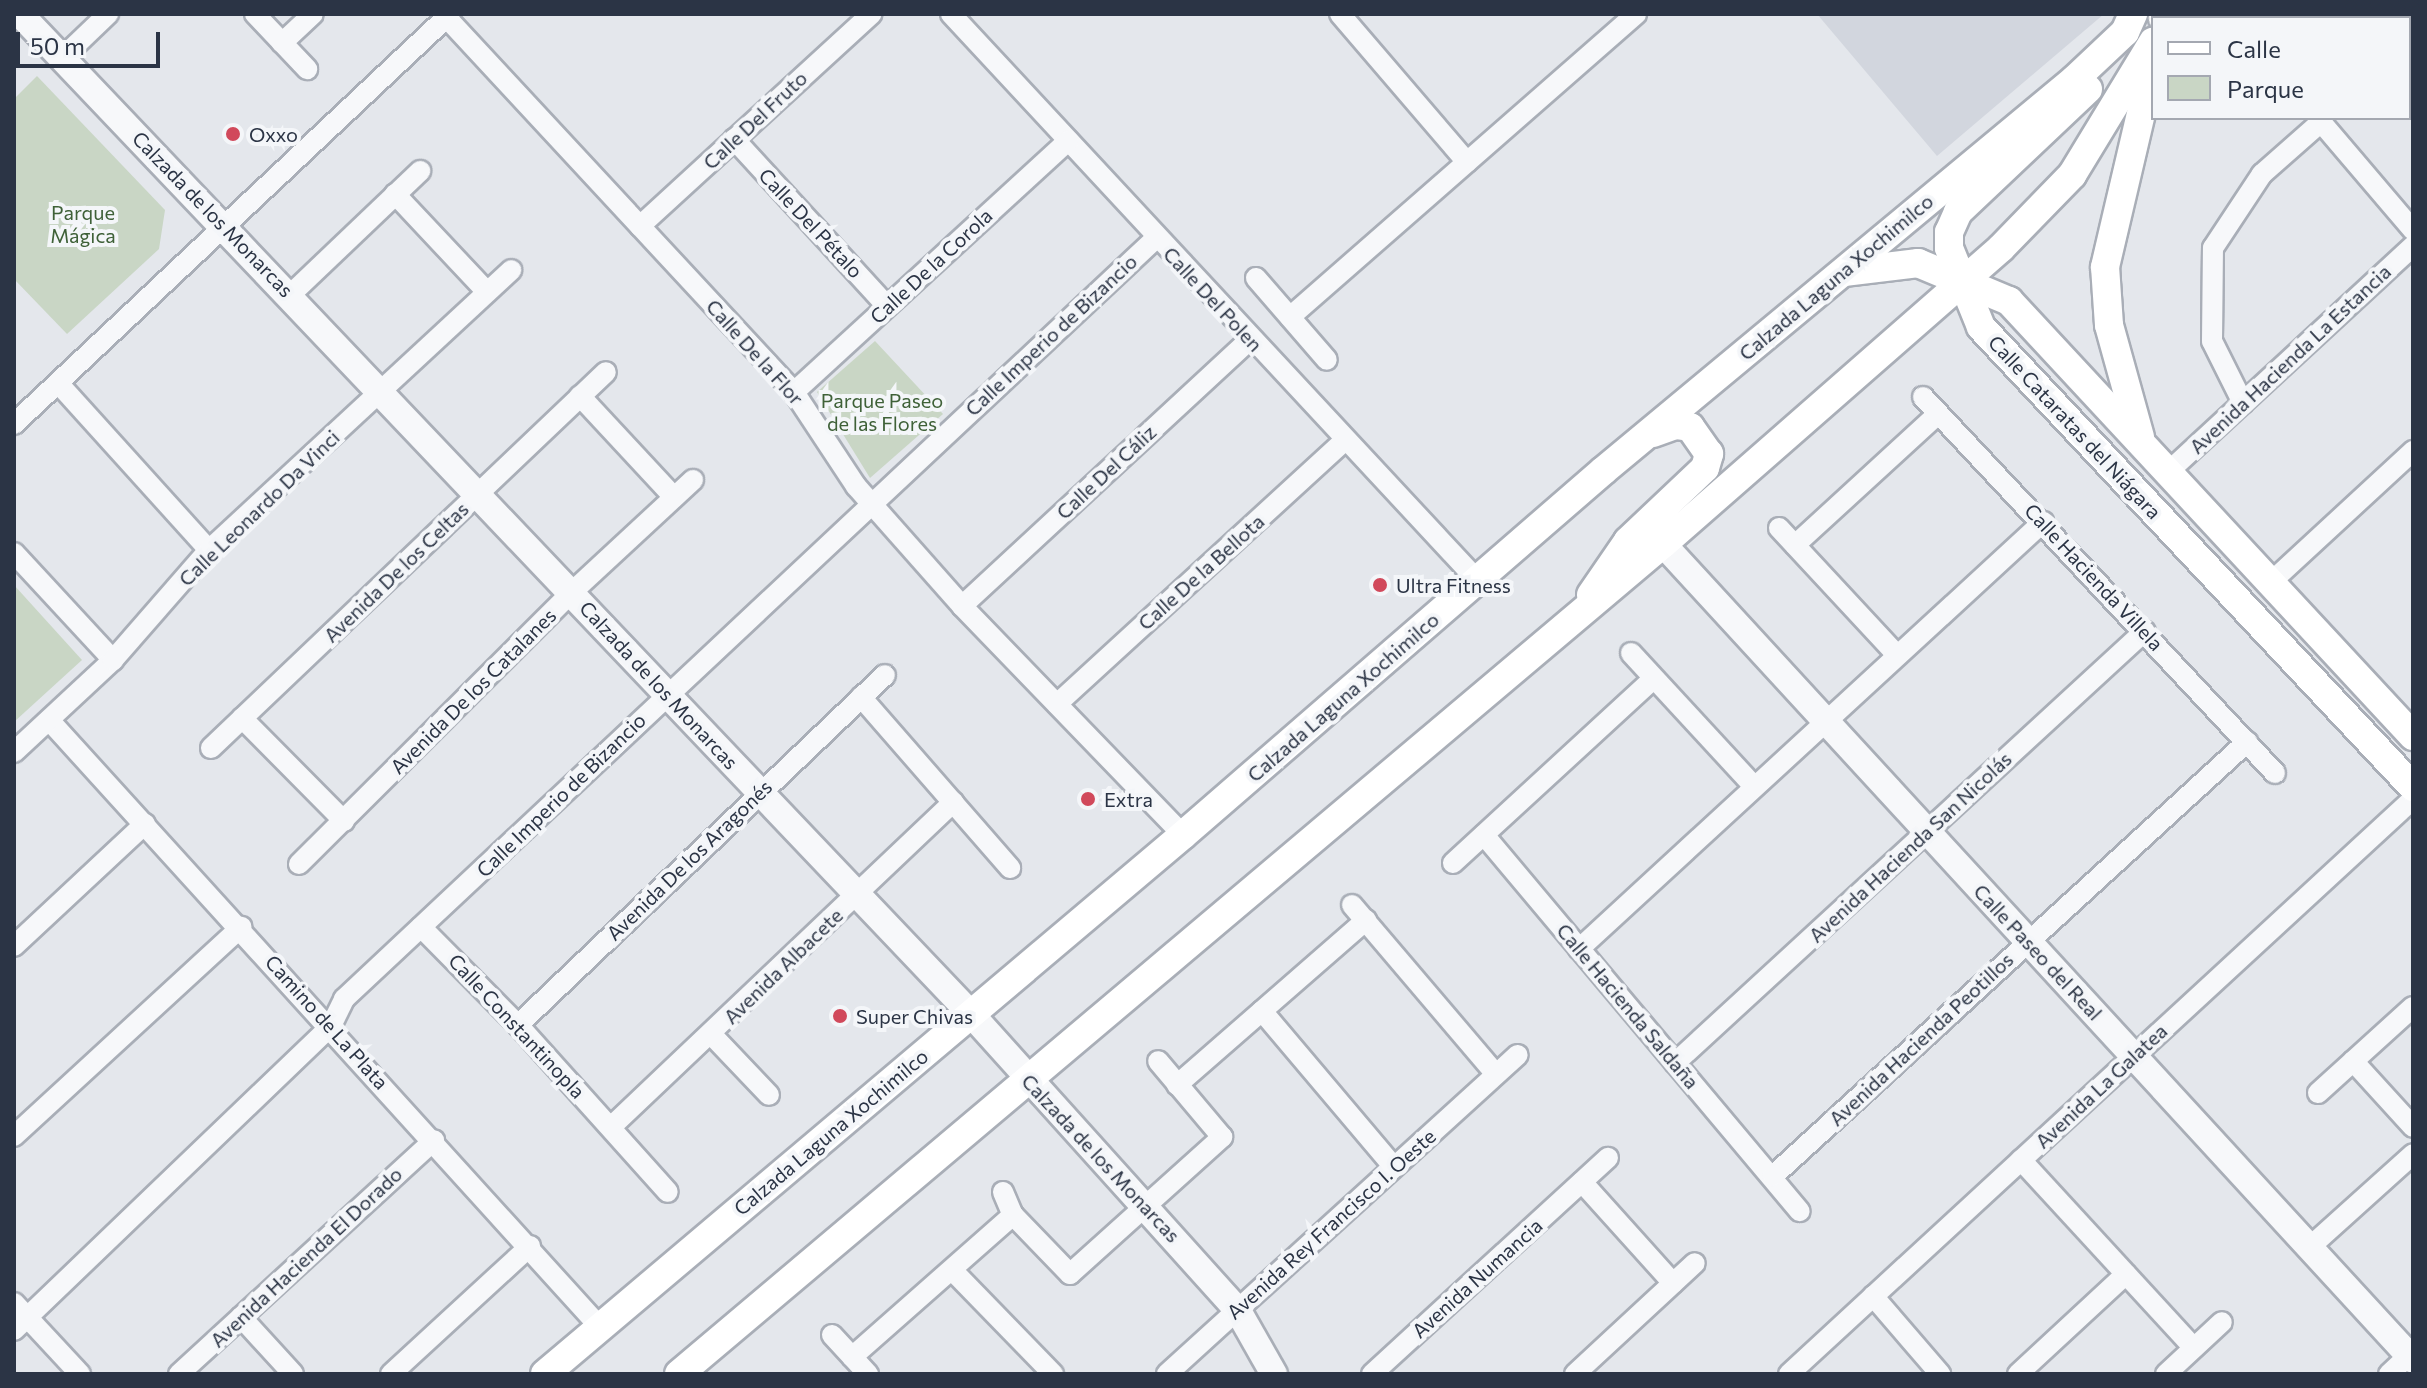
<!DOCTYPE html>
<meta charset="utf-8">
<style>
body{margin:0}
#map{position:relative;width:2427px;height:1388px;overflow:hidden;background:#e4e7ec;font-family:Commissioner,sans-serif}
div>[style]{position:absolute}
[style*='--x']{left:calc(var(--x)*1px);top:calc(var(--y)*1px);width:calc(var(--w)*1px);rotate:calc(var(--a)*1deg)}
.built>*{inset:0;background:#d2d6de}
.green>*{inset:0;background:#c9d6c5}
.roads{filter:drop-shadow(2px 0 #a9aeb7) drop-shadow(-2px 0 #a9aeb7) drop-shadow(0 2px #a9aeb7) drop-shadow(0 -2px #a9aeb7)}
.minor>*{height:20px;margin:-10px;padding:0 10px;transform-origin:10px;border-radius:10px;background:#f7f8fa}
.tertiary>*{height:26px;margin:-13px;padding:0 13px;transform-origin:13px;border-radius:13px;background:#f7f8fa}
.secondary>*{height:28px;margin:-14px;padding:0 14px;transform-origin:14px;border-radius:14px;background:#fff}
.dots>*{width:22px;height:22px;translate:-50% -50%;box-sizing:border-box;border:4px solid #f4f6f9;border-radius:50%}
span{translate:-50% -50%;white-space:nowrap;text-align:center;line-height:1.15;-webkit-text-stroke:8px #f4f6f9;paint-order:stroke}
.street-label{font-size:20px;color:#2b3445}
.poi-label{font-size:20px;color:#2b3445}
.left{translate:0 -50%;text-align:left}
.park-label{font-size:20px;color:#3f6138}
.frame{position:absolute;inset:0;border:16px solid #2b3445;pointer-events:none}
.legend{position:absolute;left:2151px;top:16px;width:260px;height:104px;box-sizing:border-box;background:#f4f6f9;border:2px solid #a4a8b1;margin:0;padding:10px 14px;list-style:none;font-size:24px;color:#2b3445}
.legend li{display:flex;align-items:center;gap:16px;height:40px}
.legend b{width:40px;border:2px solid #a4a8b1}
.scale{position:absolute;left:16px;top:32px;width:144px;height:36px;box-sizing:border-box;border:4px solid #2b3445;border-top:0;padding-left:10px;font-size:24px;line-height:28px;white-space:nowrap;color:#2b3445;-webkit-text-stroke:6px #f4f6f9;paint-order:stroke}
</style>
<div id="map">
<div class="built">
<i style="clip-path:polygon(1817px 14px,2104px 14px,1937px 156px)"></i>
</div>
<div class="green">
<i style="clip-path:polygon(37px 76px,165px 210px,159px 249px,67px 334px,14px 279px,14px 99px)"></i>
<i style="clip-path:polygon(875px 341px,943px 414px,870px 478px,817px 392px)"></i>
<i style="clip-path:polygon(14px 585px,82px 660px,14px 722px)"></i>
</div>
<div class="roads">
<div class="minor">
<i style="--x:255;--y:14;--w:76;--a:46.6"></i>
<i style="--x:951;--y:14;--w:774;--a:47.09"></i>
<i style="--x:1340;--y:14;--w:195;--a:49.4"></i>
<i style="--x:446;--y:17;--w:512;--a:47.14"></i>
<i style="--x:794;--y:392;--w:113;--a:56.6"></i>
<i style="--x:856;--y:486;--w:160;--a:48.5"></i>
<i style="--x:962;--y:606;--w:318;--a:46"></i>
<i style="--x:282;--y:43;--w:42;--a:-43.1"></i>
<i style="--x:62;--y:58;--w:64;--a:-43.7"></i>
<i style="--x:734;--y:139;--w:226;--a:47.5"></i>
<i style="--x:395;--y:194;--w:134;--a:46.8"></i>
<i style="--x:640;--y:226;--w:314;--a:-42.5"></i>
<i style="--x:1256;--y:278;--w:108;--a:49.1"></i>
<i style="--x:290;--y:295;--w:180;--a:-43.6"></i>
<i style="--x:1290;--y:317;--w:460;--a:-41.2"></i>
<i style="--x:59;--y:384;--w:224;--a:47.9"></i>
<i style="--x:794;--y:392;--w:372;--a:-42.5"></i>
<i style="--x:580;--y:396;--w:138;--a:47.1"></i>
<i style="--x:1923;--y:397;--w:515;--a:46.89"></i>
<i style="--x:2243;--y:403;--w:69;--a:-116.6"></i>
<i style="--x:2212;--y:341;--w:93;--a:-89.4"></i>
<i style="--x:2213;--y:248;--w:89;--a:-56.5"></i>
<i style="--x:2262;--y:174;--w:79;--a:-41.4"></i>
<i style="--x:2321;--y:122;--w:142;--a:49.6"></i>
<i style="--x:14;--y:424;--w:598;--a:-43.24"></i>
<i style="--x:2167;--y:473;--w:335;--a:-42.7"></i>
<i style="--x:1779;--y:528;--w:172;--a:47.1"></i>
<i style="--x:1795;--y:545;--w:194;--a:-42.5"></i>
<i style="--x:14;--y:553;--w:146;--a:47.2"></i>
<i style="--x:2270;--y:583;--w:195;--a:-42.7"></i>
<i style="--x:962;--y:606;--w:394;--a:-42.8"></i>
<i style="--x:1631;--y:653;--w:180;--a:47.3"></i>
<i style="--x:861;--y:697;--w:227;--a:48.9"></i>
<i style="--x:1057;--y:704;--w:391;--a:-42.5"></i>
<i style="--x:242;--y:718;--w:145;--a:45.3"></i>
<i style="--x:49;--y:720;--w:820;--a:47.77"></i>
<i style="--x:211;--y:748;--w:545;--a:-43.59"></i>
<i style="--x:14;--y:752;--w:135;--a:-42.9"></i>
<i style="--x:113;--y:660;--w:146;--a:-48.9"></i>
<i style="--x:209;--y:550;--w:412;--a:-42.8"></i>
<i style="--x:1484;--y:835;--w:491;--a:50"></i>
<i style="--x:1453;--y:863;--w:272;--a:-42.6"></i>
<i style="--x:299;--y:864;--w:385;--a:-44.9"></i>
<i style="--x:572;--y:592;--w:165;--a:-42.8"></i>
<i style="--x:1352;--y:905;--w:222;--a:49.6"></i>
<i style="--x:421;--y:927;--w:138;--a:45.3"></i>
<i style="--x:518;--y:1025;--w:224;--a:48.1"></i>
<i style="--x:14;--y:946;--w:179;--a:-43"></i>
<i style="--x:1579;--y:949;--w:631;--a:-42.62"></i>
<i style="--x:1262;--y:1011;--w:204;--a:49.8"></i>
<i style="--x:518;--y:1025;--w:507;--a:-43.64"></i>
<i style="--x:711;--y:1034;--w:84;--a:46.4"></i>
<i style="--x:2353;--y:1061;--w:89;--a:47.7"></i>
<i style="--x:1675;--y:1063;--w:638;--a:-42.59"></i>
<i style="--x:1177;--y:1085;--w:251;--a:-41.1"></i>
<i style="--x:2318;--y:1093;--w:128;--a:-42.2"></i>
<i style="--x:611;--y:1127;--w:472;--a:-43.5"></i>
<i style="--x:14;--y:1136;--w:309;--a:-42.6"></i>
<i style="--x:2021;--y:1160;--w:255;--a:47.4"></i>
<i style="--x:1773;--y:1176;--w:643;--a:-42.48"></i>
<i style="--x:1582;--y:1182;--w:136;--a:48"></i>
<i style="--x:1003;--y:1192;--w:25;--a:67"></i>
<i style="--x:1013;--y:1215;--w:82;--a:46"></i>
<i style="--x:1070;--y:1274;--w:205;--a:-42"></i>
<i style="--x:1222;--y:1137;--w:99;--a:-130.1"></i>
<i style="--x:2311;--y:1246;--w:137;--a:-42"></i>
<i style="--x:952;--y:1270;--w:145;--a:45.8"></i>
<i style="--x:1873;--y:1296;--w:103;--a:49.3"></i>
<i style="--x:14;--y:1303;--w:97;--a:47.1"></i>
<i style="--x:241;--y:1317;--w:77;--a:47.6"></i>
<i style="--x:14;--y:1330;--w:439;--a:-43.8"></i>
<i style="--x:331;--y:1026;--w:30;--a:-64"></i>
<i style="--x:344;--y:999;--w:1113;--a:-43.14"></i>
<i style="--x:832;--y:1335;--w:53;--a:47.3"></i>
<i style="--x:852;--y:1357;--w:215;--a:-41.4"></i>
<i style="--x:179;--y:1374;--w:346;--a:-42.5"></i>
<i style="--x:391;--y:1374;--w:189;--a:-42.6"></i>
<i style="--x:1167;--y:1374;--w:474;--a:-42.3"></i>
<i style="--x:1372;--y:1374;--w:320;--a:-42.5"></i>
<i style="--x:1575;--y:1374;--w:163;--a:-42.8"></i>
<i style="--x:1789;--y:1374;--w:849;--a:-42.66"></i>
<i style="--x:2018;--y:1374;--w:147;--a:-42.8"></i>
<i style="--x:2166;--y:1374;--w:76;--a:-42.9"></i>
<i style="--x:2389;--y:1374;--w:33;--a:-43"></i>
</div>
<div class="tertiary">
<i style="--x:20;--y:14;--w:1380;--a:46.44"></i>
<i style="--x:971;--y:1014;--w:397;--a:48"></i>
<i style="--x:1237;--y:1309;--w:75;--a:60.4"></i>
<i style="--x:1663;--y:544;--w:1108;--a:47.41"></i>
</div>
<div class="secondary">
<i style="--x:2163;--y:18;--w:4;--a:-76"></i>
<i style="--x:2088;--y:89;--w:179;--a:136.6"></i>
<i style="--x:1958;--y:212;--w:22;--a:114"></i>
<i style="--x:1949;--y:232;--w:16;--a:90"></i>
<i style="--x:1949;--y:248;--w:85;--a:67.9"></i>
<i style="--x:1981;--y:327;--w:631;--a:46.8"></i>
<i style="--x:1844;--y:272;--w:75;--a:-6.9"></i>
<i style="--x:1918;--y:263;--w:99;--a:22.7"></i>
<i style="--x:2009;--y:301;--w:594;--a:47.12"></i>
<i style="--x:2140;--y:437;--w:116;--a:-105.5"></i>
<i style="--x:2109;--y:325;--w:58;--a:-93.9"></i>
<i style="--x:2105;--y:267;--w:210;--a:-76.8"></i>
<i style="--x:1591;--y:595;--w:65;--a:-55.6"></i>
<i style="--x:1628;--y:541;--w:106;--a:-43.5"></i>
<i style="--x:1705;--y:468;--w:15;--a:-74"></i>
<i style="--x:1709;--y:454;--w:33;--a:-125"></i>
<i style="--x:1690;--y:427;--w:15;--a:-172"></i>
<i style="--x:1675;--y:425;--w:23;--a:160"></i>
<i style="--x:545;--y:1374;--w:835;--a:-40.19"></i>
<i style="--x:1183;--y:835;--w:556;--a:-40.91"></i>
<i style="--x:1603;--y:471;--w:612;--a:-39.7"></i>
<i style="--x:2074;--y:80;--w:70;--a:-43.3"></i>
<i style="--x:2125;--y:32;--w:20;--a:-66"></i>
<i style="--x:679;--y:1374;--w:1287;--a:-40.15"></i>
<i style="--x:1663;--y:544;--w:449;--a:-41.2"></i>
<i style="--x:2001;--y:248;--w:102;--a:-45.8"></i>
<i style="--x:2072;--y:175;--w:156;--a:-58.7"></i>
</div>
</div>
<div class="dots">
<i style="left:233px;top:134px;background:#d1495b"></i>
<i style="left:1380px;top:585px;background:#d1495b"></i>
<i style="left:1088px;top:799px;background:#d1495b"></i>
<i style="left:840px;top:1016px;background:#d1495b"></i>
</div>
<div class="street-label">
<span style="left:755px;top:120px;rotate:-43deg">Calle Del Fruto</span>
<span style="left:213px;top:214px;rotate:46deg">Calzada de los Monarcas</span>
<span style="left:811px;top:223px;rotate:47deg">Calle Del Pétalo</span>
<span style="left:931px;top:266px;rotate:-43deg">Calle De la Corola</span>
<span style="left:1836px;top:277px;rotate:-40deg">Calzada Laguna Xochimilco</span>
<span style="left:1213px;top:299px;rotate:47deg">Calle Del Polen</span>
<span style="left:1051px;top:335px;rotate:-43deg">Calle Imperio de Bizancio</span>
<span style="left:755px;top:352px;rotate:48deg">Calle De la Flor</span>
<span style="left:2290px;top:359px;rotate:-43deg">Avenida Hacienda La Estancia</span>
<span style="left:2075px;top:427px;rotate:47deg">Calle Cataratas del Niágara</span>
<span style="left:1106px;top:472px;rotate:-43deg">Calle Del Cáliz</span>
<span style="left:259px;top:508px;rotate:-44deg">Calle Leonardo Da Vinci</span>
<span style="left:396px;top:572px;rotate:-44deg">Avenida De los Celtas</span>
<span style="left:1201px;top:572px;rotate:-42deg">Calle De la Bellota</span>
<span style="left:2094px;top:577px;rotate:47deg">Calle Hacienda Villela</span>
<span style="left:659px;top:685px;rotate:47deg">Calzada de los Monarcas</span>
<span style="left:473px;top:691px;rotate:-45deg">Avenida De los Catalanes</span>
<span style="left:1343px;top:697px;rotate:-41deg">Calzada Laguna Xochimilco</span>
<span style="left:561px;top:795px;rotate:-44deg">Calle Imperio de Bizancio</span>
<span style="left:1910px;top:847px;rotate:-43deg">Avenida Hacienda San Nicolás</span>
<span style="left:689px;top:860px;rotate:-44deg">Avenida De los Aragonés</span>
<span style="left:2038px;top:952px;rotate:47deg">Calle Paseo del Real</span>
<span style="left:783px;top:966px;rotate:-44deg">Avenida Albacete</span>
<span style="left:1628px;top:1006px;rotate:50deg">Calle Hacienda Saldaña</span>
<span style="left:327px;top:1022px;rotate:48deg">Camino de La Plata</span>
<span style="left:517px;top:1026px;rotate:47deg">Calle Constantinopla</span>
<span style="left:1921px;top:1039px;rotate:-43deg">Avenida Hacienda Peotillos</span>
<span style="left:2101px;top:1086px;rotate:-43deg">Avenida La Galatea</span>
<span style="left:831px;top:1132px;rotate:-40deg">Calzada Laguna Xochimilco</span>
<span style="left:1101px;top:1158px;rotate:47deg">Calzada de los Monarcas</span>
<span style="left:1331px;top:1224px;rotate:-42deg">Avenida Rey Francisco I. Oeste</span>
<span style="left:306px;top:1257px;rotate:-43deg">Avenida Hacienda El Dorado</span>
<span style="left:1477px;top:1278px;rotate:-42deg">Avenida Numancia</span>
</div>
<div class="poi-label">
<span class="left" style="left:249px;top:134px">Oxxo</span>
<span class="left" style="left:1396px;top:585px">Ultra Fitness</span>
<span class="left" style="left:1104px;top:799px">Extra</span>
<span class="left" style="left:856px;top:1016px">Super Chivas</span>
</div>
<div class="park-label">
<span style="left:83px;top:224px">Parque<br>Mágica</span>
<span style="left:882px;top:412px">Parque Paseo<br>de las Flores</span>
</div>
<div class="frame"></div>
<ul class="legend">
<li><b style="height:10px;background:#fff"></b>Calle</li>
<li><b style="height:22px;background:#c9d6c5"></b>Parque</li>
</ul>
<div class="scale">50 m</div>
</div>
